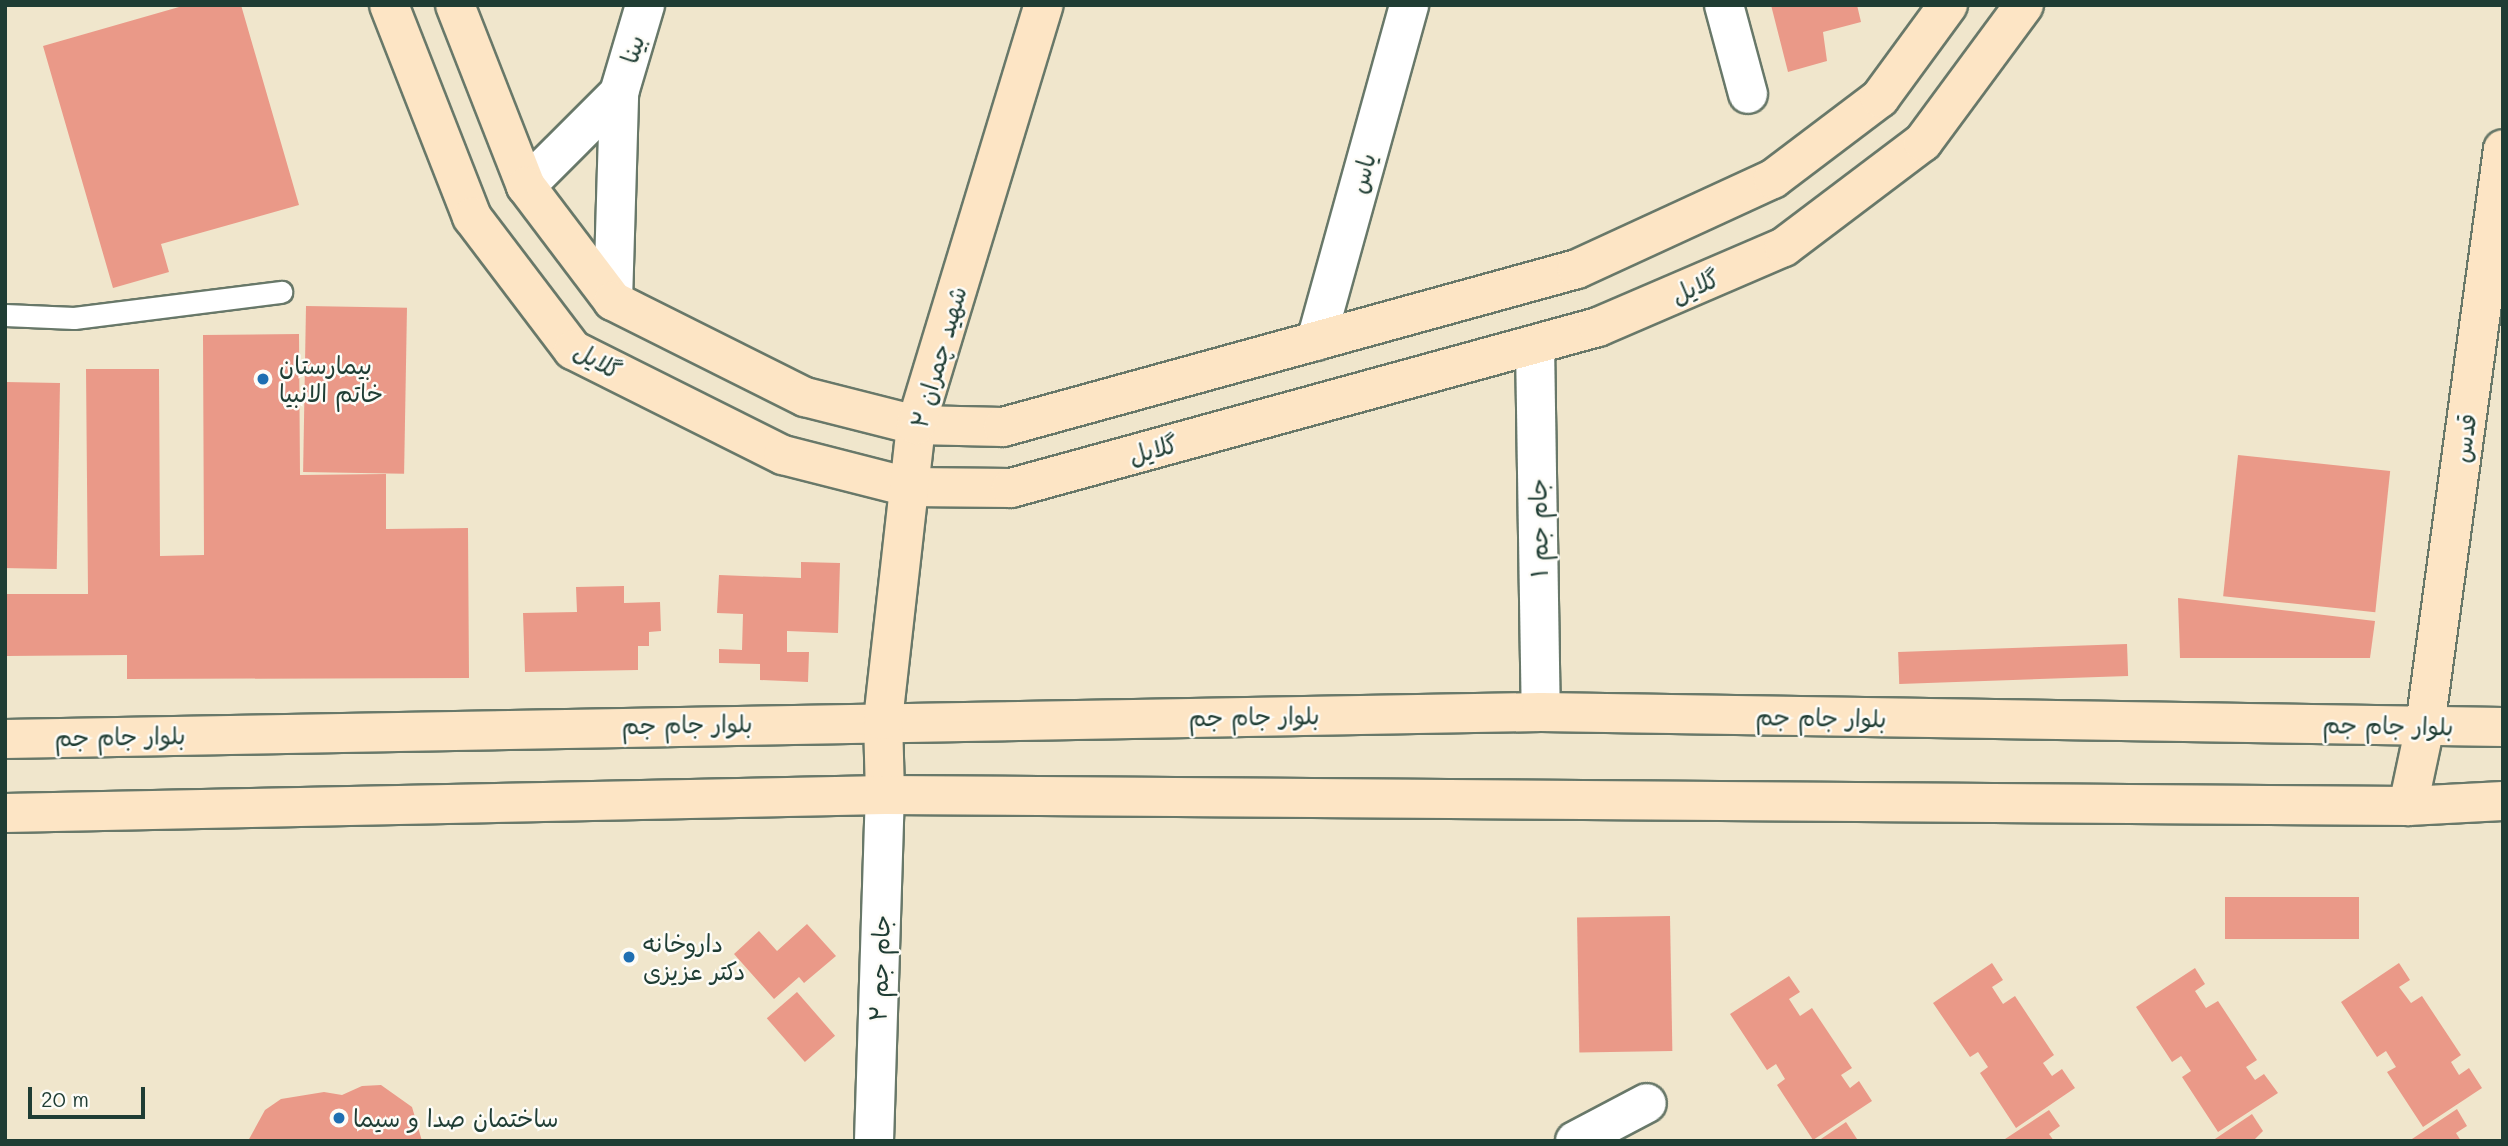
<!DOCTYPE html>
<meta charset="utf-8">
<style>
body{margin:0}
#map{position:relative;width:2508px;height:1146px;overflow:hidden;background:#f0e6cc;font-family:Mali,"Playpen Sans Arabic",sans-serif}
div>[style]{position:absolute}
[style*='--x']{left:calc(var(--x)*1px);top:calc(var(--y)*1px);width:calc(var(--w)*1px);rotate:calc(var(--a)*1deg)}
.building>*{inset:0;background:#ea9988;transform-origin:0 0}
.roads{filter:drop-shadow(2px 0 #687869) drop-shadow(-2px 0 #687869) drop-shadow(0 2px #687869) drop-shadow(0 -2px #687869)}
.lane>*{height:21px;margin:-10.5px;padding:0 10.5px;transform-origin:10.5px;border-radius:10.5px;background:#fff}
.street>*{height:38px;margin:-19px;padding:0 19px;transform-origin:19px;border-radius:19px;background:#fff}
.secondary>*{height:38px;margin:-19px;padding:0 19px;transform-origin:19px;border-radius:19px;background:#fde5c5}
.dots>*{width:19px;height:19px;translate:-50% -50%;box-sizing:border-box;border:4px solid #fdfcf7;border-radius:50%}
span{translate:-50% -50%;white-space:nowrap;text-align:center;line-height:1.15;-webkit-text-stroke:5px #fdfcf7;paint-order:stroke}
.street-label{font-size:24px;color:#1f3d34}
.poi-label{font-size:24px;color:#1f3d34}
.left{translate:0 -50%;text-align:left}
.frame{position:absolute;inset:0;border:7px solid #1f3d34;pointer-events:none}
.scale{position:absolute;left:28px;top:1087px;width:117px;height:32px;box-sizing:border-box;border:4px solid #1f3d34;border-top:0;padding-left:9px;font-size:21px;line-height:24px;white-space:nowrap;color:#1f3d34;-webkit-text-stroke:5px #fdfcf7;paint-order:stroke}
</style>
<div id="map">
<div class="building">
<i style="clip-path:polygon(186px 5px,241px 5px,299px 205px,161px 244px,169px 272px,113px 288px,43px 46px)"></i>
<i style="clip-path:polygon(1771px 5px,1857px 5px,1861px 22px,1823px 32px,1827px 61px,1788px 72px)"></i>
<i style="left:306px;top:306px;width:101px;height:166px;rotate:1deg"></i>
<i style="clip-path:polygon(299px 334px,300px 475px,386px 474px,386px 529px,468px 528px,469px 678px,127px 679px,127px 655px,7px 656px,7px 594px,88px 594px,86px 369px,159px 369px,160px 556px,204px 555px,203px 335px)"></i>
<i style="left:5px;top:382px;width:55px;height:186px;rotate:1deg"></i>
<i style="left:2238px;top:455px;width:153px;height:142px;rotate:6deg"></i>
<i style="clip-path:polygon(801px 562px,840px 563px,838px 633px,787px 631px,787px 652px,809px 652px,808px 682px,760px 680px,760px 664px,719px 663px,719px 649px,742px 650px,743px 614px,717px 613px,719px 575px,801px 578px)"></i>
<i style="clip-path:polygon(624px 586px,624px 603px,660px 602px,661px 631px,649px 632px,649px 646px,638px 646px,638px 670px,525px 672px,523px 613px,577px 612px,576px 587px)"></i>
<i style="clip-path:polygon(2178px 598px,2375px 621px,2370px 658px,2180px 658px)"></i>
<i style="left:2127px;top:644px;width:32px;height:229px;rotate:88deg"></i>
<i style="left:2359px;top:897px;width:42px;height:134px;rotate:90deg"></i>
<i style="left:1670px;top:916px;width:135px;height:93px;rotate:89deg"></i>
<i style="clip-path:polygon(807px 924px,836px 956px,804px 983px,799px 977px,774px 999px,734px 954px,759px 931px,777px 951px)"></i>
<i style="clip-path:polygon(1992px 963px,2003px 980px,1992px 987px,2003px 1004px,2015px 996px,2054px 1055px,2043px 1063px,2052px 1076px,2062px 1069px,2075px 1088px,2016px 1128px,1980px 1073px,1988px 1067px,1978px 1052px,1970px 1057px,1933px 1003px)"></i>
<i style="clip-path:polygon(2399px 963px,2410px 980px,2399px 987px,2411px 1003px,2422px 996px,2461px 1055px,2451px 1062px,2459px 1075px,2469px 1068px,2482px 1088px,2423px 1127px,2387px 1072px,2396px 1067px,2386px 1051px,2377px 1057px,2341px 1002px)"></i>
<i style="clip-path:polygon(2195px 968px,2205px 984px,2195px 991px,2206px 1008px,2218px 1001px,2257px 1060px,2246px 1067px,2255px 1080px,2264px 1074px,2278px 1093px,2218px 1132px,2182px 1077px,2191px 1071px,2181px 1056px,2172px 1062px,2136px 1007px)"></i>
<i style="clip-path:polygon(1789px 976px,1800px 992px,1789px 999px,1800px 1016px,1812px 1008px,1852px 1068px,1841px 1075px,1850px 1088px,1859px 1081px,1872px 1101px,1813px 1140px,1777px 1085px,1785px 1079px,1776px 1064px,1767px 1070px,1730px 1014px)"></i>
<i style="left:797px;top:992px;width:58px;height:40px;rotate:49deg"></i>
<i style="clip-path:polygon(381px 1085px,412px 1107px,422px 1141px,248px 1141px,265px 1110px,281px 1099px,324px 1092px,342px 1095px,362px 1086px)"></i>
<i style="clip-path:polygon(2457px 1109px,2467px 1126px,2456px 1133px,2461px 1141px,2409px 1141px)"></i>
<i style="clip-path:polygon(2049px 1110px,2060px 1126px,2049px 1134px,2054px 1141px,2002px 1141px)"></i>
<i style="clip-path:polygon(2252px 1114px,2263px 1131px,2253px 1141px,2212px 1141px)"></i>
<i style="clip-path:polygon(1846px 1122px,1857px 1139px,1818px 1141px)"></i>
</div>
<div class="roads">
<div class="lane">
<i style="--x:5;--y:315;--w:69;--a:2.5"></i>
<i style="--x:74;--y:318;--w:209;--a:-7.2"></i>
</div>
<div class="street">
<i style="--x:1724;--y:5;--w:92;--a:74.9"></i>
<i style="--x:526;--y:186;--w:132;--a:-45"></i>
<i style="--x:613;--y:301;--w:208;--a:-88.3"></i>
<i style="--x:619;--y:93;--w:92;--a:-73.5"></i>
<i style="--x:1316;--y:341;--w:349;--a:-74.5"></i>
<i style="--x:1535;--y:345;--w:367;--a:89.1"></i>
<i style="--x:874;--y:1141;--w:346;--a:-88.2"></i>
<i style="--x:1575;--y:1141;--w:81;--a:-27.8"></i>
</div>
<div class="secondary">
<i style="--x:389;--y:5;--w:228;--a:68.6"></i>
<i style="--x:472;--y:217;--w:167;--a:52.8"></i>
<i style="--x:573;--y:350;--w:235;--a:26.6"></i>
<i style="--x:783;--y:455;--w:130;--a:14.3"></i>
<i style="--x:909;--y:487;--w:102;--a:0.6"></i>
<i style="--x:1011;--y:488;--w:609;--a:-15.34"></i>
<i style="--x:1598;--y:327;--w:202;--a:-23.3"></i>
<i style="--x:1784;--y:247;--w:174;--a:-37.1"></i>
<i style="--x:1923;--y:142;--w:170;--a:-53.6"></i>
<i style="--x:455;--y:5;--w:194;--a:68.6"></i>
<i style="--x:526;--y:186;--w:144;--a:52.9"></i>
<i style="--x:613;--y:301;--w:215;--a:26.6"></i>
<i style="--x:805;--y:397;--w:114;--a:14.2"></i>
<i style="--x:916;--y:425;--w:87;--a:1.3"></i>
<i style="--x:1003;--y:427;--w:595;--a:-15.39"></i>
<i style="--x:1577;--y:269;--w:216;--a:-24.7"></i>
<i style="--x:1773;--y:179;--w:134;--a:-37.1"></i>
<i style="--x:1880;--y:98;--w:115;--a:-53.8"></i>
<i style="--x:5;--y:739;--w:1536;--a:-1.01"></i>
<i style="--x:1541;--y:712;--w:962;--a:0.89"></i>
<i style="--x:885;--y:795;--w:75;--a:-91.5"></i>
<i style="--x:883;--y:720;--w:297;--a:-83.6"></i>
<i style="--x:916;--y:425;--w:439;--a:-73.1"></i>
<i style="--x:2408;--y:806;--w:82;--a:-78"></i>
<i style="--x:2425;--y:726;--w:582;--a:-82.3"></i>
<i style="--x:5;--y:813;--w:880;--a:-1.17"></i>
<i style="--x:885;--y:795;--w:1523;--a:0.41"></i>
<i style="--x:2408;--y:806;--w:95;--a:-3"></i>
</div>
</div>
<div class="dots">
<i style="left:263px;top:379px;background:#1f6fb2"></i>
<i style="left:629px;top:957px;background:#1f6fb2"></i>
<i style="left:339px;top:1118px;background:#1f6fb2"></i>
</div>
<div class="street-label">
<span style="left:632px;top:49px;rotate:-73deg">بینا</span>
<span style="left:1362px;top:173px;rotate:-75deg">یاس</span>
<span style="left:1695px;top:286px;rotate:-23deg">گلایل</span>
<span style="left:938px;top:357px;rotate:-74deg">شهید چمران ۲</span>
<span style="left:598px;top:360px;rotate:30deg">گلایل</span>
<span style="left:2464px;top:438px;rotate:-82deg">قدس</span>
<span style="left:1153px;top:449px;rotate:-15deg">گلایل</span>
<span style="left:1538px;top:528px;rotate:-91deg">جام جم ۱</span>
<span style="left:1254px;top:716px;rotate:-1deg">بلوار جام جم</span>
<span style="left:1821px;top:717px;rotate:1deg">بلوار جام جم</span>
<span style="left:687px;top:724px;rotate:-1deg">بلوار جام جم</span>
<span style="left:2388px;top:725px;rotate:1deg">بلوار جام جم</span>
<span style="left:120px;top:736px;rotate:-1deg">بلوار جام جم</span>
<span style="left:879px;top:968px;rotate:-88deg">جام جم ۲</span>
</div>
<div class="poi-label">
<span class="left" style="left:279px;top:379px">بیمارستان<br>خاتم الانبیا</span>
<span class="left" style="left:643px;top:957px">داروخانه<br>دکتر عزیزی</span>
<span class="left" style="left:353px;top:1118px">ساختمان صدا و سیما</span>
</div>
<div class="frame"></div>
<div class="scale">20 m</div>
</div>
